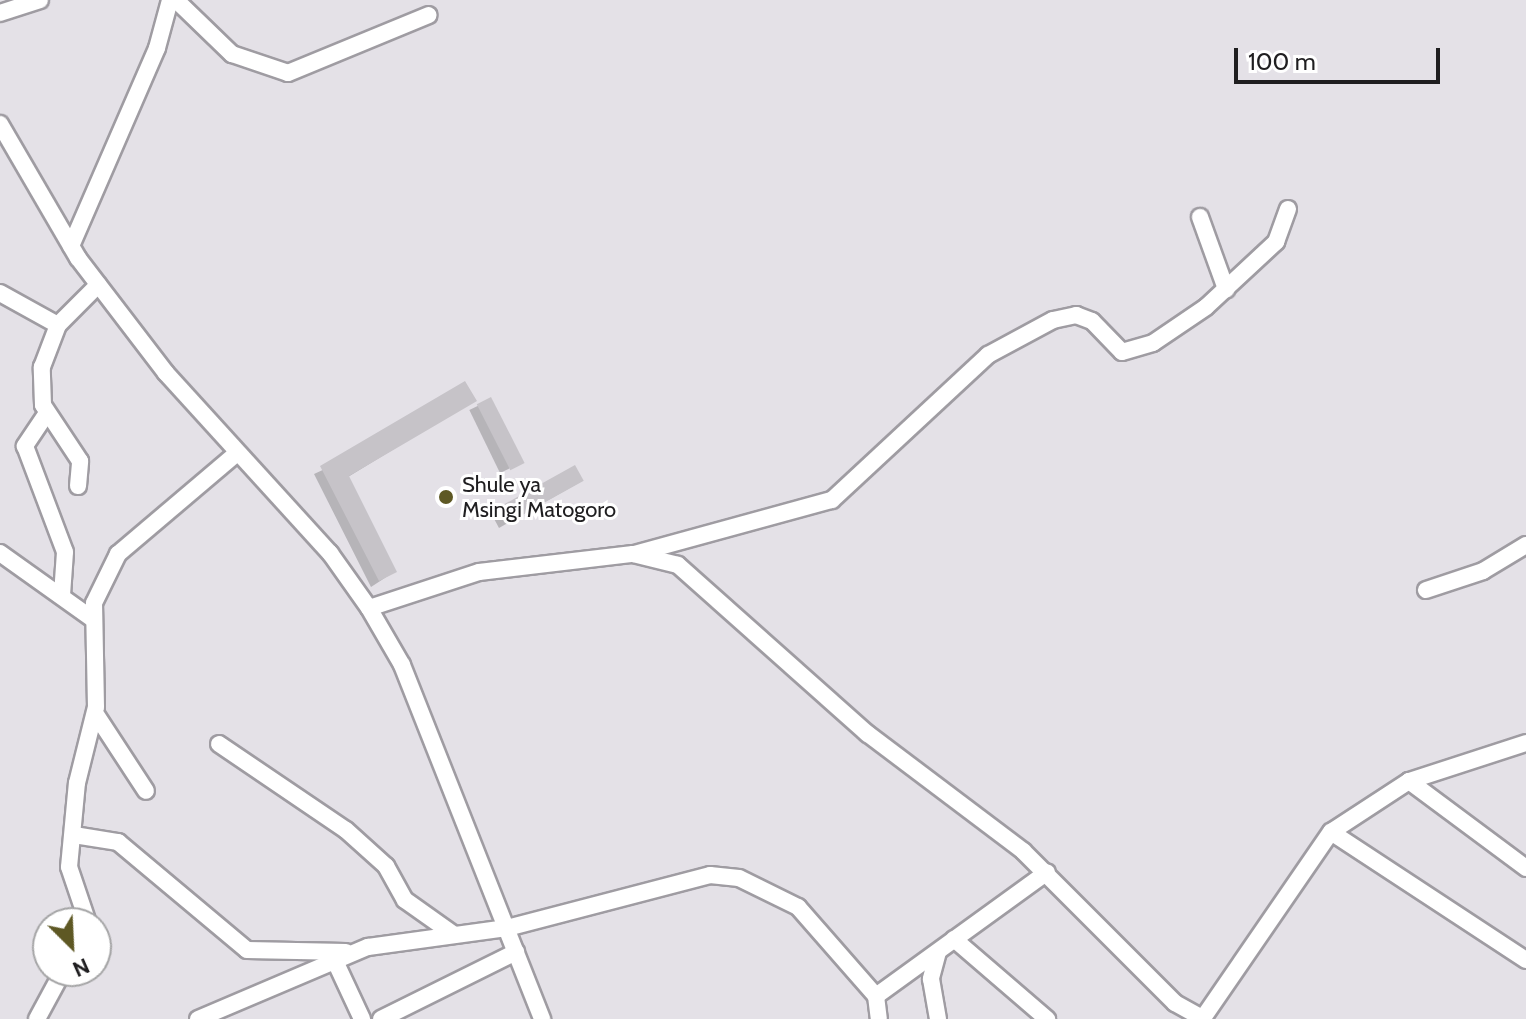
<!DOCTYPE html>
<style>
body{margin:0}
#map{position:relative;width:1526px;height:1019px;overflow:hidden;background:#e4e1e7;font-family:Cabin,sans-serif}
div>[style]{position:absolute}
[style*='--x']{left:calc(var(--x)*1px);top:calc(var(--y)*1px);width:calc(var(--w)*1px);rotate:calc(var(--a)*1deg)}
.shadow>*{inset:0;background:#0003;transform-origin:0 0}
.building>*{inset:0;background:#c6c3c8;transform-origin:0 0}
.roads{filter:drop-shadow(2px 0 #9f9ca2) drop-shadow(-2px 0 #9f9ca2) drop-shadow(0 2px #9f9ca2) drop-shadow(0 -2px #9f9ca2)}
.minor>*{height:16px;margin:-8px;padding:0 8px;transform-origin:8px;border-radius:8px;background:#fff}
.dots>*{width:22px;height:22px;translate:-50% -50%;box-sizing:border-box;border:4px solid #fff;border-radius:50%}
span{translate:-50% -50%;white-space:nowrap;text-align:center;line-height:1.15;-webkit-text-stroke:6px #fff;paint-order:stroke}
.poi-label{font-size:22px;color:#1f1e20}
.left{translate:0 -50%;text-align:left}
.north{position:absolute;left:32px;top:907px;width:80px;height:80px;box-sizing:border-box;background:#fff;border:2px solid #a5a5a6;border-radius:50%;rotate:156deg;font-size:22px;font-weight:700;line-height:32px;text-align:center;color:#1f1e20}
.north::after{content:'';display:block;margin:auto;width:28px;height:36px;background:#5e5824;clip-path:polygon(50% 0,100% 100%,50% 72%,0 100%)}
.scale{position:absolute;left:1234px;top:48px;width:206px;height:36px;box-sizing:border-box;border:4px solid #1f1e20;border-top:0;padding-left:10px;font-size:24px;line-height:28px;white-space:nowrap;color:#1f1e20;-webkit-text-stroke:6px #fff;paint-order:stroke}
</style>
<div id="map">
<div class="shadow">
<i style="clip-path:polygon(474px 400px,348px 477px,394px 572px,371px 587px,314px 474px)"></i>
<i style="left:490px;top:400px;width:70px;height:23px;rotate:64deg"></i>
<i style="clip-path:polygon(582px 481px,499px 528px,492px 515px,499px 508px)"></i>
</div>
<div class="building">
<i style="clip-path:polygon(465px 381px,477px 401px,349px 476px,397px 572px,379px 581px,320px 466px)"></i>
<i style="left:491px;top:397px;width:74px;height:16px;rotate:63deg"></i>
<i style="left:575px;top:465px;width:18px;height:88px;rotate:61deg"></i>
</div>
<div class="roads">
<div class="minor">
<i style="--x:176;--y:0;--w:78;--a:44"></i>
<i style="--x:232;--y:54;--w:59;--a:18.7"></i>
<i style="--x:288;--y:73;--w:152;--a:-22.4"></i>
<i style="--x:0;--y:13;--w:42;--a:-18"></i>
<i style="--x:0;--y:124;--w:155;--a:59.8"></i>
<i style="--x:78;--y:258;--w:145;--a:52.6"></i>
<i style="--x:166;--y:373;--w:244;--a:47.7"></i>
<i style="--x:330;--y:553;--w:67;--a:54.7"></i>
<i style="--x:369;--y:608;--w:66;--a:59.9"></i>
<i style="--x:402;--y:665;--w:381;--a:68.4"></i>
<i style="--x:1200;--y:217;--w:77;--a:70.1"></i>
<i style="--x:71;--y:246;--w:216;--a:-66.5"></i>
<i style="--x:157;--y:48;--w:50;--a:-74.8"></i>
<i style="--x:0;--y:293;--w:66;--a:28.9"></i>
<i style="--x:47;--y:413;--w:40;--a:124"></i>
<i style="--x:25;--y:446;--w:113;--a:69.3"></i>
<i style="--x:65;--y:552;--w:43;--a:94"></i>
<i style="--x:78;--y:486;--w:25;--a:-85"></i>
<i style="--x:80;--y:461;--w:67;--a:-123.5"></i>
<i style="--x:43;--y:405;--w:38;--a:-92"></i>
<i style="--x:42;--y:367;--w:45;--a:-69.1"></i>
<i style="--x:58;--y:325;--w:57;--a:-45"></i>
<i style="--x:0;--y:553;--w:112;--a:35.5"></i>
<i style="--x:634;--y:554;--w:205;--a:-15.3"></i>
<i style="--x:832;--y:500;--w:213;--a:-42.9"></i>
<i style="--x:988;--y:355;--w:74;--a:-28.3"></i>
<i style="--x:1053;--y:320;--w:24;--a:-12"></i>
<i style="--x:1076;--y:315;--w:17;--a:21"></i>
<i style="--x:1092;--y:321;--w:43;--a:45.9"></i>
<i style="--x:1122;--y:352;--w:32;--a:-16"></i>
<i style="--x:1153;--y:343;--w:64;--a:-34.2"></i>
<i style="--x:1206;--y:307;--w:96;--a:-42.9"></i>
<i style="--x:1276;--y:242;--w:35;--a:-70"></i>
<i style="--x:1426;--y:590;--w:60;--a:-18.4"></i>
<i style="--x:1483;--y:571;--w:50;--a:-31.2"></i>
<i style="--x:369;--y:608;--w:116;--a:-18.1"></i>
<i style="--x:479;--y:572;--w:155;--a:-6.7"></i>
<i style="--x:633;--y:554;--w:46;--a:13.7"></i>
<i style="--x:678;--y:565;--w:254;--a:41.7"></i>
<i style="--x:868;--y:734;--w:194;--a:37"></i>
<i style="--x:1023;--y:851;--w:215;--a:45"></i>
<i style="--x:1175;--y:1003;--w:33;--a:29"></i>
<i style="--x:95;--y:713;--w:93;--a:56.8"></i>
<i style="--x:219;--y:744;--w:153;--a:34.1"></i>
<i style="--x:346;--y:830;--w:54;--a:42"></i>
<i style="--x:386;--y:866;--w:39;--a:61"></i>
<i style="--x:405;--y:900;--w:59;--a:35.3"></i>
<i style="--x:1409;--y:781;--w:146;--a:36.6"></i>
<i style="--x:1331;--y:832;--w:233;--a:33.3"></i>
<i style="--x:74;--y:835;--w:45;--a:9"></i>
<i style="--x:118;--y:842;--w:168;--a:39.9"></i>
<i style="--x:247;--y:950;--w:99;--a:1.2"></i>
<i style="--x:88;--y:923;--w:59;--a:-108.7"></i>
<i style="--x:69;--y:867;--w:84;--a:-84.6"></i>
<i style="--x:77;--y:783;--w:78;--a:-76"></i>
<i style="--x:96;--y:707;--w:104;--a:-91.1"></i>
<i style="--x:94;--y:603;--w:55;--a:-63.9"></i>
<i style="--x:118;--y:554;--w:156;--a:-40.3"></i>
<i style="--x:954;--y:939;--w:123;--a:40.7"></i>
<i style="--x:938;--y:952;--w:28;--a:105"></i>
<i style="--x:931;--y:979;--w:41;--a:80.1"></i>
<i style="--x:335;--y:961;--w:64;--a:65"></i>
<i style="--x:876;--y:996;--w:211;--a:-35.9"></i>
<i style="--x:1203;--y:1018;--w:226;--a:-55.5"></i>
<i style="--x:1331;--y:832;--w:93;--a:-33.2"></i>
<i style="--x:1409;--y:781;--w:123;--a:-18"></i>
<i style="--x:37;--y:1019;--w:55;--a:-61.6"></i>
<i style="--x:198;--y:1019;--w:185;--a:-23"></i>
<i style="--x:368;--y:947;--w:140;--a:-7.8"></i>
<i style="--x:507;--y:928;--w:210;--a:-14.6"></i>
<i style="--x:710;--y:875;--w:29;--a:6"></i>
<i style="--x:739;--y:878;--w:66;--a:26.2"></i>
<i style="--x:798;--y:907;--w:118;--a:48.8"></i>
<i style="--x:876;--y:996;--w:23;--a:83"></i>
<i style="--x:381;--y:1019;--w:151;--a:-26.4"></i>
</div>
</div>
<div class="dots">
<i style="left:446px;top:497px;background:#5e5824"></i>
</div>
<div class="poi-label">
<span class="left" style="left:462px;top:497px">Shule ya<br>Msingi Matogoro</span>
</div>
<div class="north">N</div>
<div class="scale">100 m</div>
</div>
